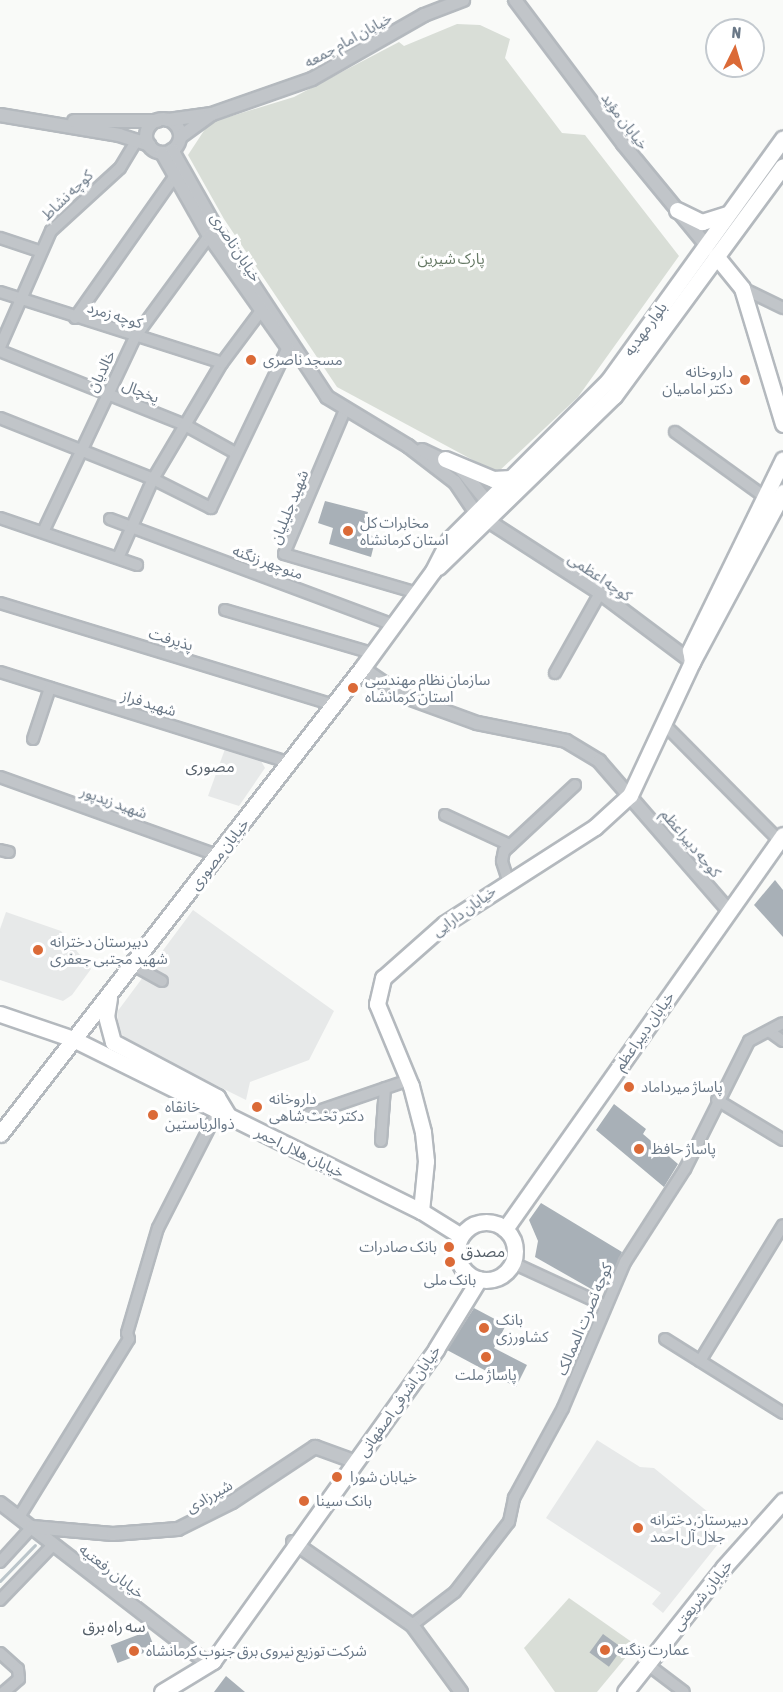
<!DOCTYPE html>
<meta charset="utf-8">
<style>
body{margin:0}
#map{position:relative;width:783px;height:1692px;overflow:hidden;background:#f9faf8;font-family:"Asap Condensed","Noto Sans Arabic",sans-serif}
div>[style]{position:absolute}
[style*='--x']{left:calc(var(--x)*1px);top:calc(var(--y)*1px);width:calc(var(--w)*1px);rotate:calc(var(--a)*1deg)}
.built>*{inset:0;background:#e7e9e9}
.green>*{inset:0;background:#d9ded7}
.stream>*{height:3px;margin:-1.5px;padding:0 1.5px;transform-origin:1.5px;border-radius:1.5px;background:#bbc5ca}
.building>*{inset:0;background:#a8b0b7;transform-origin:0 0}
.roads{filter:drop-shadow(2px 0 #b4b9be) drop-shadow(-2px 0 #b4b9be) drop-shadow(0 2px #b4b9be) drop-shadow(0 -2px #b4b9be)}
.minor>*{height:10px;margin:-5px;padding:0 5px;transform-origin:5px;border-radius:5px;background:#c1c5c9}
.tertiary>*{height:12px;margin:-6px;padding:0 6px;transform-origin:6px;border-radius:6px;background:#c1c5c9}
.tertiary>.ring{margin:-6px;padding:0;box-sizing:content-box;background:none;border:12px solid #c1c5c9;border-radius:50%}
.secondary>*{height:15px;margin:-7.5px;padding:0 7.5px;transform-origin:7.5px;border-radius:7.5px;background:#fff}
.secondary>.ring{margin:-7.5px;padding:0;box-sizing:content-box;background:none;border:15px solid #fff;border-radius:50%}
.dots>*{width:16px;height:16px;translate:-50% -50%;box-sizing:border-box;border:3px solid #fff;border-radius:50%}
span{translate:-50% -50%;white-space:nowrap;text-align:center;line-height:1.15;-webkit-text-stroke:6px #fff;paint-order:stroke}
.street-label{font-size:15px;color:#6a7887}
.park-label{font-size:15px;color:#667965}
.poi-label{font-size:15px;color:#6a7887}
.left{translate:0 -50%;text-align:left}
.right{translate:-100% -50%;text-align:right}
.neighbourhood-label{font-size:16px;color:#58626c}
.north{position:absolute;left:705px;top:18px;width:60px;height:60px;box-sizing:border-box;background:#fff;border:2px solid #c3c9cf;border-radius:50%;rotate:5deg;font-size:16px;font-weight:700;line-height:24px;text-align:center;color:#6a7887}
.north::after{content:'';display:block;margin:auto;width:21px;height:27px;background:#db6a37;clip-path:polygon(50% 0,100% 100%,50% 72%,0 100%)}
</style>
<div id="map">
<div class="built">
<i style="clip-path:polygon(225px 749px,261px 761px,265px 768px,239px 806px,208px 796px)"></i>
<i style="clip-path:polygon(193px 910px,334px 1011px,309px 1060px,250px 1082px,246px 1100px,129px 1042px,119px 1031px,117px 1012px)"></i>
<i style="clip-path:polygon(6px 912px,61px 931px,91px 969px,72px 995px,63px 1001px,0 980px,0 929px)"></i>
<i style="clip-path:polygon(597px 1440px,640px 1467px,654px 1468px,719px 1521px,707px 1535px,718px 1544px,663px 1613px,652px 1604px,661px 1593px,546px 1518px)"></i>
</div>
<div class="green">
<i style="clip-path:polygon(457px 24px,480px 25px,510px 39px,505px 58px,562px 133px,585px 135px,679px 256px,578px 397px,497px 473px,337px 387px,224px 219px,188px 155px,209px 123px,294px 97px,399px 42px,404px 46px)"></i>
<i style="clip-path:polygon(569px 1598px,636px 1645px,597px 1692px,555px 1692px,524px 1648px)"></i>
</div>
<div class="stream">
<i style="--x:0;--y:1581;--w:50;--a:-45.8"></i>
</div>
<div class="building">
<i style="clip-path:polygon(325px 501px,368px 512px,362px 533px,376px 537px,371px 557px,329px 544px,333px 528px,318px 523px)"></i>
<i style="clip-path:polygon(775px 880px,783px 890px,783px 937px,754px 905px)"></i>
<i style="clip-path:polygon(614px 1104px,646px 1129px,643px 1134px,678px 1164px,664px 1187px,596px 1130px)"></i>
<i style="clip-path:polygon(541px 1203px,622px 1252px,606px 1288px,593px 1290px,535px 1257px,538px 1241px,529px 1220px)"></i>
<i style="clip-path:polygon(474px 1308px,506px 1325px,494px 1348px,527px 1365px,516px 1387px,447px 1350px)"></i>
<i style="left:148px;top:1631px;width:19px;height:40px;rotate:69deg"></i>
<i style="left:603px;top:1634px;width:24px;height:23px;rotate:36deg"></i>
<i style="clip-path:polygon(226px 1676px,245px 1692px,214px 1692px)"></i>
</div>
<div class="roads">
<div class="minor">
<i style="--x:0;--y:238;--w:41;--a:18.4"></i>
<i style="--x:742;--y:288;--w:46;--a:26"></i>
<i style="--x:0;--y:292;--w:233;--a:17.7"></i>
<i style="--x:75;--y:318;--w:172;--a:-54.9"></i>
<i style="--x:0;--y:347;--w:127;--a:-66.3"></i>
<i style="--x:51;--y:231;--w:93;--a:-42.4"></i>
<i style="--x:120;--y:168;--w:33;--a:-59"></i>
<i style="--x:0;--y:351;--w:199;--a:21.8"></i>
<i style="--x:185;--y:425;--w:56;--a:28.9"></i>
<i style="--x:345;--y:410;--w:156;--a:113"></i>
<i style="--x:284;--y:554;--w:139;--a:16.3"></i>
<i style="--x:0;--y:418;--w:165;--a:21.7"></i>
<i style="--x:153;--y:479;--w:65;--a:26.6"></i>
<i style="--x:211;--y:508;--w:185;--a:-64.4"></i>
<i style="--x:675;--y:432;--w:107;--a:35.9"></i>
<i style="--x:0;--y:518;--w:145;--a:18.9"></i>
<i style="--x:110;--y:519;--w:302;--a:20.5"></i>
<i style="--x:43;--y:532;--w:216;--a:-64.7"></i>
<i style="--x:135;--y:337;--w:125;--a:-53.8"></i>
<i style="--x:118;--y:558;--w:86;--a:-66.1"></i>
<i style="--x:153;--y:479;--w:135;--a:-59.3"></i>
<i style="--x:222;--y:363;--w:64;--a:-53.3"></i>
<i style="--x:0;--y:603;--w:349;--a:17"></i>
<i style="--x:225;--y:610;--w:153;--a:16.3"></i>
<i style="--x:0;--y:672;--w:302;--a:17.4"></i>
<i style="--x:555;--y:673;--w:92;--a:-60.6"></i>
<i style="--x:666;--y:726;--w:161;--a:45.3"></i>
<i style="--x:33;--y:739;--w:54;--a:-71.6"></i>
<i style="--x:0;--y:777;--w:231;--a:19.8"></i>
<i style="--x:445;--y:815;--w:72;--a:24.8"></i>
<i style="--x:0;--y:850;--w:9;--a:13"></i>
<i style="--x:508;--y:880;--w:20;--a:-108"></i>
<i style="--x:502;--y:861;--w:10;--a:-79"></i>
<i style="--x:504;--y:851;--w:97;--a:-42.9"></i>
<i style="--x:133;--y:965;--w:33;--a:29"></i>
<i style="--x:769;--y:1031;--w:17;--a:36"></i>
<i style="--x:717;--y:1100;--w:77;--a:31.2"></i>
<i style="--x:304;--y:1116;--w:111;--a:-18.9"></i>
<i style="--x:381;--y:1141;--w:53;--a:-85.7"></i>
<i style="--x:513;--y:1263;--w:100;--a:24.8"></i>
<i style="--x:665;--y:1339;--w:139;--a:32.1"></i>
<i style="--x:700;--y:1361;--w:159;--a:-58.6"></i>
<i style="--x:19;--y:1517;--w:209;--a:-58.3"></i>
<i style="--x:129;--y:1339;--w:6;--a:-108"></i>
<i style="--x:127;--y:1333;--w:109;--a:-73.6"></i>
<i style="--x:158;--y:1228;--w:131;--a:-62.9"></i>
<i style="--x:0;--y:1562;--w:47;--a:-47.6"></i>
<i style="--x:0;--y:1600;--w:76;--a:-46.1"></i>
<i style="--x:412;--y:1625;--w:54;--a:-37.5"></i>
<i style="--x:455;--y:1592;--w:88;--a:-52.4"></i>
<i style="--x:509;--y:1522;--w:25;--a:-78"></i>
<i style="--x:514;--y:1498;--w:102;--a:-61.4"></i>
<i style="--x:563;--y:1408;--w:159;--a:-67"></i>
<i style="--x:625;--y:1262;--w:111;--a:-57.2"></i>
<i style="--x:685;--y:1169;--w:143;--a:-63.4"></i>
<i style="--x:749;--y:1041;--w:38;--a:-28"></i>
<i style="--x:0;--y:1653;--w:24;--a:42"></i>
<i style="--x:18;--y:1669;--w:10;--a:84"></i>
<i style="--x:19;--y:1679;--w:20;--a:139"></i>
<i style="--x:647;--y:1664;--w:46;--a:37.1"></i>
</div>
<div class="tertiary">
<i style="--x:515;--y:0;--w:180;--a:53.1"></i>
<i style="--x:623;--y:144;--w:139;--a:50.6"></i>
<i style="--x:212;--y:114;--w:106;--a:-19.3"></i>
<i style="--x:312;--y:79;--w:129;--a:-29.7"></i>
<i style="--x:424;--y:15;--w:42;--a:-21"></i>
<i style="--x:0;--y:115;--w:121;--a:9.5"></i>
<i style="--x:119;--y:135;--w:32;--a:18"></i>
<i class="ring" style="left:146px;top:119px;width:22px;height:22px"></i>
<i style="--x:168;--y:120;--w:44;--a:-7.8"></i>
<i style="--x:212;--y:114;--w:39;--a:144"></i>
<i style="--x:74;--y:121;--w:83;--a:0"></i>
<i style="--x:172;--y:150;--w:95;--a:60.5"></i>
<i style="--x:219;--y:233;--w:196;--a:56.6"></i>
<i style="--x:327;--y:397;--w:95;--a:31.2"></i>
<i style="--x:408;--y:446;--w:59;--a:37.5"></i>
<i style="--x:455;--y:482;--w:37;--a:56"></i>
<i style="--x:476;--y:513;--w:148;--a:32.8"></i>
<i style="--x:600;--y:593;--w:115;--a:36.9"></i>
<i style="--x:162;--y:153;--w:95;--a:60.5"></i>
<i style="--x:209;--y:236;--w:137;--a:54.8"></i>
<i style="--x:422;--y:450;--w:42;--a:25.3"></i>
<i style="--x:460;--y:468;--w:51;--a:51.3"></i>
<i style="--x:362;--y:668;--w:50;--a:34.3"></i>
<i style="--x:403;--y:696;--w:79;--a:20"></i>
<i style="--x:477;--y:723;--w:91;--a:11.4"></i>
<i style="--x:566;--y:741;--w:39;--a:31"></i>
<i style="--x:599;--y:761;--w:198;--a:49.1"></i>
<i style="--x:0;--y:1503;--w:262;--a:37.7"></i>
<i style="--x:32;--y:1527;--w:81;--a:4.9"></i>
<i style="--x:113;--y:1534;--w:65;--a:-4.4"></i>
<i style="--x:178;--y:1529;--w:60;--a:-26.6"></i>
<i style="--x:232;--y:1502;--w:100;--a:-33.5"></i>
<i style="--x:315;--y:1447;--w:38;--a:20"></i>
<i style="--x:293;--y:1542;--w:145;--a:34.9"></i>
<i style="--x:412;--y:1625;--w:83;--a:53.8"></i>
</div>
<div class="secondary">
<i style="--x:677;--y:210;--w:28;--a:26"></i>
<i style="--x:702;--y:222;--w:25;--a:-18"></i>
<i style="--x:716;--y:256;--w:41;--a:50.9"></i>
<i style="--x:742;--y:288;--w:142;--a:73.2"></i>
<i style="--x:445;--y:459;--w:52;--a:22.6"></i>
<i style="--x:493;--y:479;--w:18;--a:-3"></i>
<i style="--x:438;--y:567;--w:245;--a:-44.2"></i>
<i style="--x:614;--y:396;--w:285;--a:-53.7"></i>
<i style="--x:692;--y:662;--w:12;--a:-99"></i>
<i style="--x:690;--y:650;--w:212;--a:-64"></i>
<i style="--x:109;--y:998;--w:18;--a:99"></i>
<i style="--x:106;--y:1016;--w:27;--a:75"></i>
<i style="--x:113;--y:1042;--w:118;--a:27.9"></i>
<i style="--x:217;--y:1097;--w:23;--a:59"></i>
<i style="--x:0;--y:1014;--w:77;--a:18.9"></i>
<i style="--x:73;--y:1039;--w:388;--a:26.3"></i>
<i style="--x:421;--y:1211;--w:47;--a:32"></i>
<i style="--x:0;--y:1134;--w:590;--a:-52.16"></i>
<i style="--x:362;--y:668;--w:120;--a:-53.8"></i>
<i style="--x:433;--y:571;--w:35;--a:-63"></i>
<i style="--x:449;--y:540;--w:225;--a:-45"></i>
<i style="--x:608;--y:381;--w:299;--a:-54.2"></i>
<i style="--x:421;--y:1211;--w:50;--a:-84.3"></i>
<i style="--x:426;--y:1161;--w:29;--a:-96"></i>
<i style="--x:423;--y:1132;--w:48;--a:-104.6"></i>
<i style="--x:411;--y:1086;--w:89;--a:-112.5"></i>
<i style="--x:377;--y:1004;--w:27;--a:-77"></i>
<i style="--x:383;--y:978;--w:81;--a:-41.5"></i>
<i style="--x:444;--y:924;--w:179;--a:-32.7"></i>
<i style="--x:595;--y:827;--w:47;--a:-42.4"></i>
<i style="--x:630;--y:795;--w:147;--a:-65"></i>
<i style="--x:692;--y:662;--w:193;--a:-61.8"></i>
<i class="ring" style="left:457px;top:1222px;width:43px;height:43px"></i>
<i style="--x:505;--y:1229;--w:482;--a:-54.8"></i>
<i style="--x:162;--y:1692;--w:60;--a:-31.3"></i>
<i style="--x:213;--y:1661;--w:384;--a:-54.4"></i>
<i style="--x:436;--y:1349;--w:82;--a:-58.4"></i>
<i style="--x:625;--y:1692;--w:159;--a:-51.6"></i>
<i style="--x:724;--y:1567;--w:89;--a:-48.2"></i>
</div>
</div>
<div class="dots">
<i style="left:251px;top:360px;background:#db6a37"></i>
<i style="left:745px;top:380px;background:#db6a37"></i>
<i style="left:348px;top:531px;background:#db6a37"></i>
<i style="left:353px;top:688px;background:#db6a37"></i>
<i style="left:38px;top:950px;background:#db6a37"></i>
<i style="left:629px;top:1087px;background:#db6a37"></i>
<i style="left:257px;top:1107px;background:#db6a37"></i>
<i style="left:153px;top:1115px;background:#db6a37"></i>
<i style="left:639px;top:1149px;background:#db6a37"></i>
<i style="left:449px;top:1247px;background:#db6a37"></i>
<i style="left:450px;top:1262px;background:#db6a37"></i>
<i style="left:484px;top:1328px;background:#db6a37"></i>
<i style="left:486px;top:1357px;background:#db6a37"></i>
<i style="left:337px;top:1477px;background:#db6a37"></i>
<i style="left:304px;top:1501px;background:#db6a37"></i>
<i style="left:638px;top:1528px;background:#db6a37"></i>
<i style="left:605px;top:1650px;background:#db6a37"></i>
<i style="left:134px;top:1651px;background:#db6a37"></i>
</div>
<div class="street-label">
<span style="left:348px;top:40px;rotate:-29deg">خیابان امام جمعه</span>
<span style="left:625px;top:121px;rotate:53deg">خیابان مؤید</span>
<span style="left:67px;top:195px;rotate:-44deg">کوچه نشاط</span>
<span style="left:236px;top:247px;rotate:57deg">خیابان ناصری</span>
<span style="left:115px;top:315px;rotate:17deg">کوچه زمرد</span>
<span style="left:645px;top:329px;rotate:-54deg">بلوار مهدیه</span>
<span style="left:101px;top:371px;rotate:-63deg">خالدیان</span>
<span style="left:141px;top:391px;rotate:22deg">یخچال</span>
<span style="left:289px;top:507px;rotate:-68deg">شهید جلیلیان</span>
<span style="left:268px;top:562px;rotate:20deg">منوچهر زنگنه</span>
<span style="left:600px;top:577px;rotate:34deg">کوچه اعظمی</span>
<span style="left:171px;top:639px;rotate:17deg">پذیرفت</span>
<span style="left:149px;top:703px;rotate:17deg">شهید فراز</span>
<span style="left:114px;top:802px;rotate:20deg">شهید زیدپور</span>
<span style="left:691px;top:843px;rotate:50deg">کوچه دبیراعظم</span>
<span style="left:219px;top:854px;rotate:-52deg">خیابان مصوری</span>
<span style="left:464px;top:911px;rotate:-36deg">خیابان دارایی</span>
<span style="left:644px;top:1031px;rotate:-55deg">خیابان دبیراعظم</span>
<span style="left:300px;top:1152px;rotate:26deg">خیابان هلال احمر</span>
<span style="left:584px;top:1319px;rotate:-67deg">کوچه نصرت الممالک</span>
<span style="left:399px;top:1401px;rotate:-55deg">خیابان اشرفی اصفهانی</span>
<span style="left:209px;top:1496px;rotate:-30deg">شیرزادی</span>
<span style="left:112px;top:1571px;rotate:38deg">خیابان رفعتیه</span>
<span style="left:702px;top:1595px;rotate:-51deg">خیابان شریعتی</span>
</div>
<div class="park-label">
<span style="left:451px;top:259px">پارک شیرین</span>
</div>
<div class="poi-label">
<span class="left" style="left:263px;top:360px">مسجد ناصری</span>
<span class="right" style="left:733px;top:380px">داروخانه<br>دکتر امامیان</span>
<span class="left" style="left:360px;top:531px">مخابرات کل<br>استان کرمانشاه</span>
<span class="left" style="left:365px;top:688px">سازمان نظام مهندسی<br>استان کرمانشاه</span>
<span class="left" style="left:50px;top:950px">دبیرستان دخترانه<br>شهید مجتبی جعفری</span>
<span class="left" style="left:641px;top:1087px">پاساژ میرداماد</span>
<span class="left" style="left:269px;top:1107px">داروخانه<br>دکتر تخت شاهی</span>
<span class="left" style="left:165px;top:1115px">خانقاه<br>ذوالریاستین</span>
<span class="left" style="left:651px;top:1149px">پاساژ حافظ</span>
<span class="right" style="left:437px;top:1247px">بانک صادرات</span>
<span style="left:450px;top:1280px">بانک ملی</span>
<span class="left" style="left:496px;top:1328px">بانک<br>کشاورزی</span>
<span style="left:486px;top:1375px">پاساژ ملت</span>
<span class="left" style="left:350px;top:1477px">خیابان شورا</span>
<span class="left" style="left:316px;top:1501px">بانک سینا</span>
<span class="left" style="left:650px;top:1528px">دبیرستان دخترانه<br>جلال آل احمد</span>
<span class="left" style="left:617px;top:1650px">عمارت زنگنه</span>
<span class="left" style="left:146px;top:1651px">شرکت توزیع نیروی برق جنوب کرمانشاه</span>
</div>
<div class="neighbourhood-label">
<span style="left:210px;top:766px">مصوری</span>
<span style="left:483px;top:1251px">مصدق</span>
<span style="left:114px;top:1626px">سه راه برق</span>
</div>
<div class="north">N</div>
</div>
